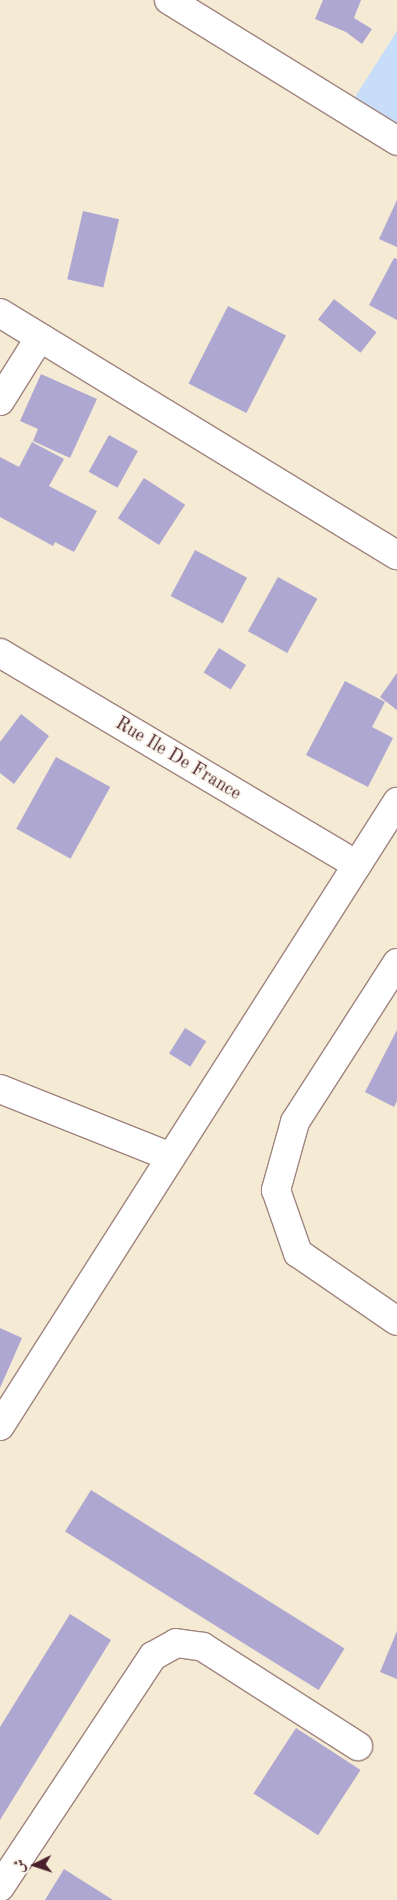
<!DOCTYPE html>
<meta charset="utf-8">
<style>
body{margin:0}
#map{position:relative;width:397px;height:1900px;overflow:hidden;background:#f5ead3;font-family:"Old Standard TT",Amiri,serif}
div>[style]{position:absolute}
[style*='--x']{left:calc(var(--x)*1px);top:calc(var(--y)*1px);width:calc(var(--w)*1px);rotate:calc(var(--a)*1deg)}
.built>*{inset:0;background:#c7ddf9}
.building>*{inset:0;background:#aea7d2;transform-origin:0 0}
.roads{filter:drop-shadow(1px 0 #a0847f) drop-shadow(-1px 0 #a0847f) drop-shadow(0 1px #a0847f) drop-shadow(0 -1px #a0847f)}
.minor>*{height:28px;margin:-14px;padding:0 14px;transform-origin:14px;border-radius:14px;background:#fff}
.major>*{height:28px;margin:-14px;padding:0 14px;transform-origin:14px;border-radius:14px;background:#fff}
span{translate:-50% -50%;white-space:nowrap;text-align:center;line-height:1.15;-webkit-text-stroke:4px #fbf7ec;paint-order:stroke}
.street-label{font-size:18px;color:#4a1f2b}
.north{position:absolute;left:10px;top:1840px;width:50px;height:50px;-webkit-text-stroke:4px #fbf7ec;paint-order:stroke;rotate:266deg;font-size:14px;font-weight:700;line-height:20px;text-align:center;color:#4a1f2b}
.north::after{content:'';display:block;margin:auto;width:18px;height:22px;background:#4a1f2b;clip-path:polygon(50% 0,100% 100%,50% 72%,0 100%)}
</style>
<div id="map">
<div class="built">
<i style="clip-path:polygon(397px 31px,397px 124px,355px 97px)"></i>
</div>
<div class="building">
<i style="clip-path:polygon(323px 0,361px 0,352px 23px,354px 18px,372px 29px,362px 44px,346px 32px,315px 19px)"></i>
<i style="clip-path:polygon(397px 200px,397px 247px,379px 239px)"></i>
<i style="left:83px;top:211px;width:37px;height:70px;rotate:13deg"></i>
<i style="clip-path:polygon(394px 258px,397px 259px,397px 320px,369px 305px)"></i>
<i style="left:334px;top:299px;width:54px;height:26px;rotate:38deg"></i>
<i style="left:228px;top:306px;width:65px;height:87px;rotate:27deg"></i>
<i style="clip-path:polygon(41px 374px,97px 399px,70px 458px,33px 441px,38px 429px,20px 421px)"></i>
<i style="left:109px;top:435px;width:33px;height:42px;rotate:29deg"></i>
<i style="clip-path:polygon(32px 442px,64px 459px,49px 486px,97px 511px,74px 552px,55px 542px,53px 546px,0 517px,0 457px,19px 467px)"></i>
<i style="left:144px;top:478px;width:49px;height:48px;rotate:33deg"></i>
<i style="left:195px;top:550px;width:59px;height:52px;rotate:28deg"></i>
<i style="left:278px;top:577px;width:45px;height:62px;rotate:29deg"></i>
<i style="left:219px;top:648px;width:32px;height:29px;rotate:32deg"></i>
<i style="clip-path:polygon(397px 673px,397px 710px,380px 697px)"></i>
<i style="clip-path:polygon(345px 681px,385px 702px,372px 727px,393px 738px,368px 787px,306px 755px)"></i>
<i style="clip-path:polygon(21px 714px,49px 736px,14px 784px,0 773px,0 742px)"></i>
<i style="left:56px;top:757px;width:62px;height:82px;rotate:29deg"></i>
<i style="left:185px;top:1028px;width:25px;height:30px;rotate:32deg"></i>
<i style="clip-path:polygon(397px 1030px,397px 1101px,394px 1107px,365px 1092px)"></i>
<i style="clip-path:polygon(0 1328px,22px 1338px,0 1388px)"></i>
<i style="left:91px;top:1490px;width:299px;height:49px;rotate:32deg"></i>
<i style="clip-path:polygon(70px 1614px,111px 1640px,0 1820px,0 1727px)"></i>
<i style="clip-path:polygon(397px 1631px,397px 1679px,380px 1672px)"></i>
<i style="left:296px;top:1728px;width:77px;height:78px;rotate:33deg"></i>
<i style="clip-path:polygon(64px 1869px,113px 1900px,45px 1900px)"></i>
</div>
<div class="roads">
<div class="minor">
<i style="--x:169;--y:0;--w:268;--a:31.7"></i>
<i style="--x:0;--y:313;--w:465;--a:31.4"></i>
<i style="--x:0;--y:401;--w:75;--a:-58"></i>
<i style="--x:0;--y:653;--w:415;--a:30.7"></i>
<i style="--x:397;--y:963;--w:189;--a:122.7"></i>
<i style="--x:295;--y:1122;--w:71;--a:105.6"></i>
<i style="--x:276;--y:1190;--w:67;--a:70.8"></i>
<i style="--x:298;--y:1253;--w:120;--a:34.5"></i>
<i style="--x:0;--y:1089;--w:184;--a:21.7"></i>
<i style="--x:0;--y:1887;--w:277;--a:-56.5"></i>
<i style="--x:153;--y:1656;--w:26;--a:-29"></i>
<i style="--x:176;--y:1643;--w:27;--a:8"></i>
<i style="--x:203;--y:1647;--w:184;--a:32.6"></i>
</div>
<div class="major">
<i style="--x:0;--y:1426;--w:740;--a:-57.53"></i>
</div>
</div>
<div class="street-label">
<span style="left:178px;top:759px;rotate:31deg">Rue Ile De France</span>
</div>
<div class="north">ش</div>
</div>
